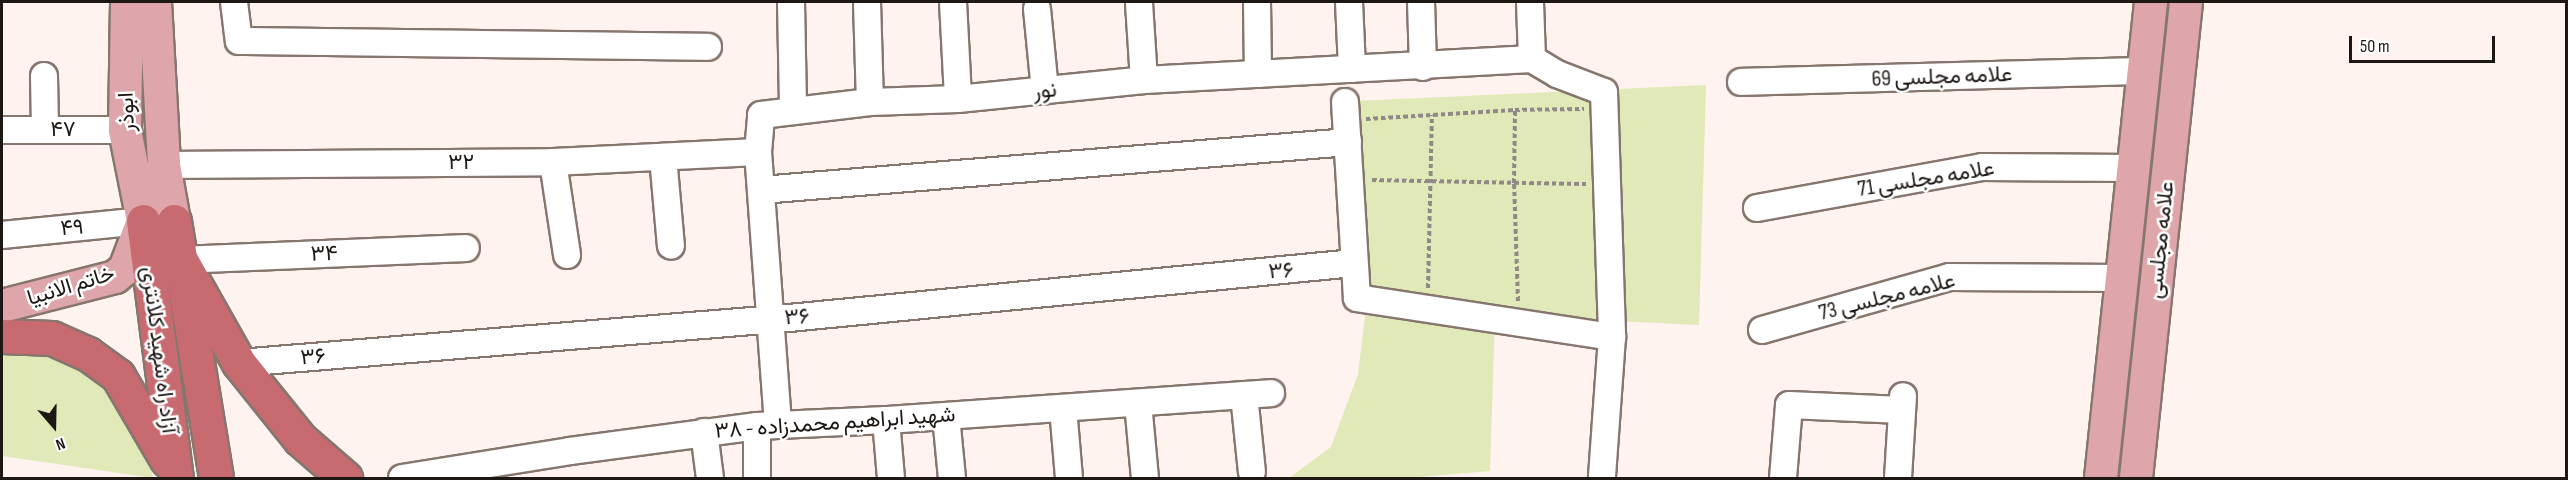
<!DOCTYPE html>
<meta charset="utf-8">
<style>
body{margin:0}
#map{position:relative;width:2568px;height:480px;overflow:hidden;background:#fef3ee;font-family:"Sofia Sans Condensed",Vazirmatn,sans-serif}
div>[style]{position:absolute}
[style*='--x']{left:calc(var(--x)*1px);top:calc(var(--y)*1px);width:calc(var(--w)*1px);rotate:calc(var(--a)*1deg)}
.green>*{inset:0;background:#e0e9b7}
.path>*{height:4px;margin-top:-2px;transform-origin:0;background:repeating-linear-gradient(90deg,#918985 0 4.5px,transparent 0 7.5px)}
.roads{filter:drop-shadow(2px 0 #86766e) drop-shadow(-2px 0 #86766e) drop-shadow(0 2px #86766e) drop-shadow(0 -2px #86766e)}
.minor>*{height:26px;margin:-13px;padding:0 13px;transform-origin:13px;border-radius:13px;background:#fff}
.major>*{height:32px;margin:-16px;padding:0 16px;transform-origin:16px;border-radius:16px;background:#dea6aa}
.highway>*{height:33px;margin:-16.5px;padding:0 16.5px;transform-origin:16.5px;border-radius:16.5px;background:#c86b71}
span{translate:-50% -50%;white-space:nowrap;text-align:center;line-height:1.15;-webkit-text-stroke:5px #fff;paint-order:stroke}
.street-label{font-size:22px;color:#1e1815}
.frame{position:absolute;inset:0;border:3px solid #1e1815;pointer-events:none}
.north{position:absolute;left:24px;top:396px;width:60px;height:60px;-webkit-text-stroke:4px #fff;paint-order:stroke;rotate:160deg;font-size:16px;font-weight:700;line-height:24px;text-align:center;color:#1e1815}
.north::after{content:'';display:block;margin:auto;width:21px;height:27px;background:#1e1815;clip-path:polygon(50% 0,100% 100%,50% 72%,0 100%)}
.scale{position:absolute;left:2349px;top:36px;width:146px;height:27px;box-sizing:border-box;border:3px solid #1e1815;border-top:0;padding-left:8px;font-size:18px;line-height:21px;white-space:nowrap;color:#1e1815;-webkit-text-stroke:4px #fff;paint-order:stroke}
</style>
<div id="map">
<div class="green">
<i style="clip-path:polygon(1706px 85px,1699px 325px,1495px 315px,1490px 471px,1407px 478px,1289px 478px,1331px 447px,1358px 374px,1366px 308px,1355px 101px)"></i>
<i style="clip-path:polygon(2px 350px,50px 354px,83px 370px,115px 391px,147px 448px,153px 478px,2px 456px)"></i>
</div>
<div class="path">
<i style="--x:1366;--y:119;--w:149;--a:-3.5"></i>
<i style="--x:1372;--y:180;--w:214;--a:1.1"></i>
<i style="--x:1428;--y:288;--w:173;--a:-88.7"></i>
<i style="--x:1518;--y:301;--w:118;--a:-91.9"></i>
<i style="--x:1514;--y:183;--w:73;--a:-89.2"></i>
<i style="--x:1515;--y:110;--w:69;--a:-0.8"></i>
</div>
<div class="roads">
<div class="minor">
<i style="--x:234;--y:2;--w:39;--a:83"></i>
<i style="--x:239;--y:41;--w:469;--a:0.7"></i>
<i style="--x:791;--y:2;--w:109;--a:88.9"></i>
<i style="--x:867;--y:2;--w:100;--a:88.3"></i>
<i style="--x:953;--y:2;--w:97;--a:87"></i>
<i style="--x:1257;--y:2;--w:72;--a:89.2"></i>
<i style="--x:1349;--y:2;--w:67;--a:87.4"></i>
<i style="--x:1421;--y:2;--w:65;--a:88.2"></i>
<i style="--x:1530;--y:2;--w:57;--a:88"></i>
<i style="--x:1139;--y:3;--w:77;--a:86.3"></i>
<i style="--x:1037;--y:9;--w:82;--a:84.4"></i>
<i style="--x:1532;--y:59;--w:29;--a:31"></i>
<i style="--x:1557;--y:74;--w:50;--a:21"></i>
<i style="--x:1604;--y:92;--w:245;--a:88.1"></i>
<i style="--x:44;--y:76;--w:54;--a:88.9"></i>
<i style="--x:1741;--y:82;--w:403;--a:-1.6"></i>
<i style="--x:1345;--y:102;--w:196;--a:86.5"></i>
<i style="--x:1357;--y:298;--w:258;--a:8.7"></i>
<i style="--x:1612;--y:337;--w:141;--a:94.1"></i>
<i style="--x:2;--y:130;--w:123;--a:0"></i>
<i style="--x:663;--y:157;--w:89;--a:84.9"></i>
<i style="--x:553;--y:162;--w:94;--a:81.4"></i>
<i style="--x:164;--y:165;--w:389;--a:-0.4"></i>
<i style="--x:553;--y:162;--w:205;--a:-2.8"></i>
<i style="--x:761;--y:190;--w:589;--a:-4.67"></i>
<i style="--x:1757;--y:208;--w:229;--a:-10.3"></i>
<i style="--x:1982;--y:167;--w:151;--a:0.4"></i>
<i style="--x:2;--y:235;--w:142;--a:-5.7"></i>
<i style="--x:181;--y:260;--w:285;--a:-2.4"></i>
<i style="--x:1762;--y:330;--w:194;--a:-15.8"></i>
<i style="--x:1949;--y:277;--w:173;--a:0.3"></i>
<i style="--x:239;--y:363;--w:552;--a:-4.68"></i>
<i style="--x:789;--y:318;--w:568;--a:-5.56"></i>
<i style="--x:1244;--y:395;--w:77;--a:84.1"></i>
<i style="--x:1138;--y:403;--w:75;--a:84.7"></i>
<i style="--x:1063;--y:408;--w:70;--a:85.1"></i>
<i style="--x:946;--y:416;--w:62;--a:84.5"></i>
<i style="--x:886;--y:420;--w:58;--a:85.1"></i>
<i style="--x:778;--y:424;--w:273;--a:-94.2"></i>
<i style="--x:758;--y:152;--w:37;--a:-85"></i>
<i style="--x:761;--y:115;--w:110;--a:-6.8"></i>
<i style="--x:870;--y:102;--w:88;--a:-2"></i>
<i style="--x:958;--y:99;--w:187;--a:-5.8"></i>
<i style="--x:1144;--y:80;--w:389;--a:-3.1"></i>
<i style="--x:757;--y:426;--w:52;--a:90"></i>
<i style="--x:704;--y:432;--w:46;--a:82.6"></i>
<i style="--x:402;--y:478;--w:170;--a:-9.1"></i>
<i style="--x:570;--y:451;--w:189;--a:-7.6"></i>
<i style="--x:757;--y:426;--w:129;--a:-2.7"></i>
<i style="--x:886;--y:420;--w:386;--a:-4"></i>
<i style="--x:1783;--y:478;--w:73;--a:-85.3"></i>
<i style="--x:1789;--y:405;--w:113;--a:2.5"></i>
<i style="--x:1898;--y:478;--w:82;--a:-86.5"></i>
</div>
<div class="major">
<i style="--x:155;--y:2;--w:163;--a:86.8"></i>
<i style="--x:164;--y:165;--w:57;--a:79.9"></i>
<i style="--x:2;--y:306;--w:117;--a:-14.4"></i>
<i style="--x:115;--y:277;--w:13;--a:-39"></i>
<i style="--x:125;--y:269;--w:51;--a:-69.4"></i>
<i style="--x:143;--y:221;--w:93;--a:-101.2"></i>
<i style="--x:125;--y:130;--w:128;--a:-89.1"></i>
<i style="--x:2101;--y:478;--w:479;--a:-84"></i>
<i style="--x:2136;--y:478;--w:479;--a:-84"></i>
</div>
<div class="highway">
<i style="--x:143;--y:221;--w:259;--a:82.7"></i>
<i style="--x:174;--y:221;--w:260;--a:80.7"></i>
<i style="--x:181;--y:260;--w:118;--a:60.6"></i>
<i style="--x:239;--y:363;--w:97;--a:51.2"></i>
<i style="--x:300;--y:439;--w:60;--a:40.9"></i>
<i style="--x:2;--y:336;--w:50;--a:2.3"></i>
<i style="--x:52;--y:338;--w:39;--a:24"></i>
<i style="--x:88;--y:354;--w:37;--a:36"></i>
<i style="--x:118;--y:376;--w:97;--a:59.7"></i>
</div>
</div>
<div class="street-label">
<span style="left:1942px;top:77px;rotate:-2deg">علامه مجلسی 69</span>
<span style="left:1045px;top:91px;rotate:-6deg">نور</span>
<span style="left:127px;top:112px;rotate:-92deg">ابوذر</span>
<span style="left:63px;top:130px">۴۷</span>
<span style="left:461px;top:163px">۳۲</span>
<span style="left:1926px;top:179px;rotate:-9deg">علامه مجلسی 71</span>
<span style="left:72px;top:228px;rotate:-5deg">۴۹</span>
<span style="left:2161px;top:240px;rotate:-84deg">علامه مجلسی</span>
<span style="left:324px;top:254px;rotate:-2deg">۳۴</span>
<span style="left:1281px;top:271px;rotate:-5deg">۳۶</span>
<span style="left:71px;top:286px;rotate:-17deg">خاتم الانبیا</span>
<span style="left:1887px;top:297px;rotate:-14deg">علامه مجلسی 73</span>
<span style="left:797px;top:317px;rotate:-5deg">۳۶</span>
<span style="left:159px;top:350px;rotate:83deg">آزاد راه شهید کلانتری</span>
<span style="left:313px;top:357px;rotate:-5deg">۳۶</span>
<span style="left:835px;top:423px;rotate:-4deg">شهید ابراهیم محمدزاده - ۳۸</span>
</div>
<div class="frame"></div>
<div class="north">N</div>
<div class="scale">50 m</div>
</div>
